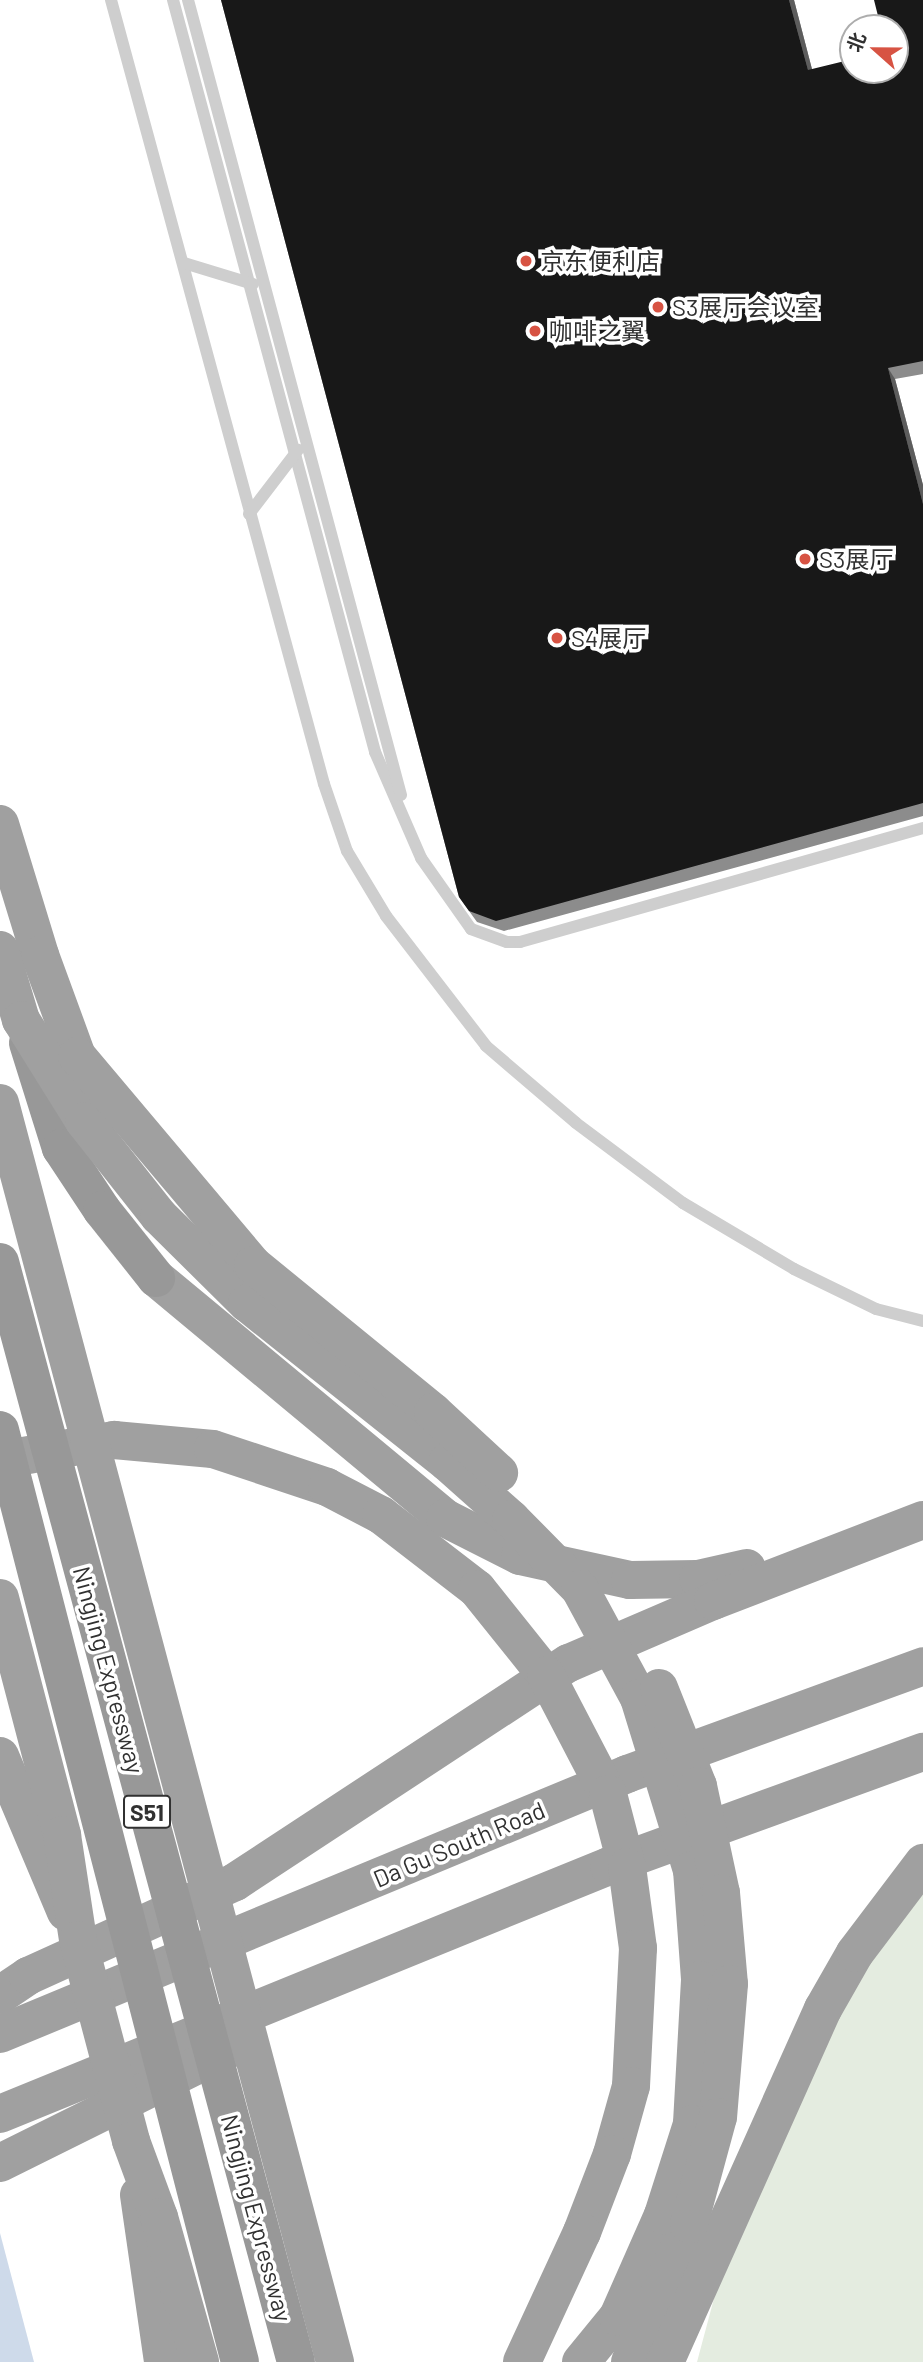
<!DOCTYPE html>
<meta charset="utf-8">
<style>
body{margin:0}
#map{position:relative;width:923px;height:2362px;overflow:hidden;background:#fff;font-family:Barlow,"Noto Sans SC",sans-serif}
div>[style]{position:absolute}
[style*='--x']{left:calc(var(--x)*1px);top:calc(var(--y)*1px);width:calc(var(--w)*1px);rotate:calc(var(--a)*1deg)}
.green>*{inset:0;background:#e4ece0}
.water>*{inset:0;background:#cedaea}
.service>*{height:12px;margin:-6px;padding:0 6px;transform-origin:6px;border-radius:6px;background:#cecece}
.trunk>*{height:38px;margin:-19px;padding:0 19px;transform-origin:19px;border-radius:19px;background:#a0a0a0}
.motorway>*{height:38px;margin:-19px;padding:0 19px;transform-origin:19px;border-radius:19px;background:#989898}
.trunk-bridge>*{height:38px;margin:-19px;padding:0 19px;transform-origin:19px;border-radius:19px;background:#a0a0a0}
.motorway-bridge>*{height:38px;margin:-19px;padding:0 19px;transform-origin:19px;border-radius:19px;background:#989898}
.wall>*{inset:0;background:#8c8c8c}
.shaded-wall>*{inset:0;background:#5d5d5d}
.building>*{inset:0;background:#181818}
.dots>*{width:19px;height:19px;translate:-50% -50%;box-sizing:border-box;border:4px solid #fff;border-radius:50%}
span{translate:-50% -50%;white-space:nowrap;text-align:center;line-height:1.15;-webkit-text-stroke:7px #fff;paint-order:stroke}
.shield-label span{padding:2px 5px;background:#fff;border:2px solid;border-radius:5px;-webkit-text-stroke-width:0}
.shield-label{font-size:23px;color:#313131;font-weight:700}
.poi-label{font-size:24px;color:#313131}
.left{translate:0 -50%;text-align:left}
.street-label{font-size:24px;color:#313131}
.north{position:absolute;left:839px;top:14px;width:70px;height:70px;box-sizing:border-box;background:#fff;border:2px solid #adadad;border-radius:50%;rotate:291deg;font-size:19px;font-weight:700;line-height:28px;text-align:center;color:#313131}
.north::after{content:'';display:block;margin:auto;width:24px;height:32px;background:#d75343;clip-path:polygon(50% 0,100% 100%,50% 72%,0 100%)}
</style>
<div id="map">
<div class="green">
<i style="clip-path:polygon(923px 1884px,923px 2362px,697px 2362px,728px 2246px,861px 1961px)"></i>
</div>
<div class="water">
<i style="clip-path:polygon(0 2233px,34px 2362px,0 2362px)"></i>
</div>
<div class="service">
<i style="--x:111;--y:0;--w:812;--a:74.8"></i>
<i style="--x:324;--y:784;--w:71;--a:71.1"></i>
<i style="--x:347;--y:851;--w:76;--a:59"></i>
<i style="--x:386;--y:916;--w:164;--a:52.4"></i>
<i style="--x:486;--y:1046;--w:118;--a:40.5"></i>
<i style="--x:576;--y:1123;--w:134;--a:36.8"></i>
<i style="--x:683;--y:1203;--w:129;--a:30.7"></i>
<i style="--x:794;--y:1269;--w:91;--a:26"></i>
<i style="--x:876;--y:1309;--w:49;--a:14.3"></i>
<i style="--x:173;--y:0;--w:779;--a:74.96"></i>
<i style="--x:375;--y:752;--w:116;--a:66.5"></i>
<i style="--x:421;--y:858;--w:87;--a:54.8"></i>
<i style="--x:471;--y:929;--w:38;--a:20"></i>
<i style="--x:507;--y:942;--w:13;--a:0"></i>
<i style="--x:520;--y:942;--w:419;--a:-15.8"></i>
<i style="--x:188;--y:0;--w:823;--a:75"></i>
<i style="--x:184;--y:263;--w:72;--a:16.9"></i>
<i style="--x:249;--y:514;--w:81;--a:-52.6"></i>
</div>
<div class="trunk">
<i style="--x:0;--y:824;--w:137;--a:73"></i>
<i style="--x:40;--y:955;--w:108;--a:69.9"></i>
<i style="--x:156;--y:1278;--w:376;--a:39.7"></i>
<i style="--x:445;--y:1518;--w:84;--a:26.9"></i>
<i style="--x:520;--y:1556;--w:113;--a:12.3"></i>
<i style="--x:630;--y:1580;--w:68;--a:-0.8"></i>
<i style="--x:698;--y:1579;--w:50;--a:-12.7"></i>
<i style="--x:0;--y:1460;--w:116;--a:-10"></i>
<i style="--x:114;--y:1440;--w:99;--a:5.2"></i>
<i style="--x:0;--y:1756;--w:169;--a:67.1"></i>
<i style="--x:0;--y:1995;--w:34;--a:-34"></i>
<i style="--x:28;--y:1976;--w:227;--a:-24.4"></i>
<i style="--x:235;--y:1882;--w:399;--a:-33.3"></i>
<i style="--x:569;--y:1663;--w:157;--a:-23.3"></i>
<i style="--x:713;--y:1601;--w:225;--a:-21.1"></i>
<i style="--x:0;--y:2034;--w:679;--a:-22.52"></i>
<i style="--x:627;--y:1774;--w:315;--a:-20"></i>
<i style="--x:0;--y:2114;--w:658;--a:-22.16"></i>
<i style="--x:609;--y:1866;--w:334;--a:-20"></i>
<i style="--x:0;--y:2163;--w:272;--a:-26.4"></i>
<i style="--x:139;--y:2195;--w:169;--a:81.8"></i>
<i style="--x:581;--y:2362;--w:58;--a:-50.6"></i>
<i style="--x:618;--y:2317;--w:111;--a:-66.2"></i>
<i style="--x:630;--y:2362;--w:150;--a:-66.9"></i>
<i style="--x:665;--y:2362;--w:387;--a:-65.9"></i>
<i style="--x:823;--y:2009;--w:64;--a:-60.3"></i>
<i style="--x:855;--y:1953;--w:113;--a:-52.9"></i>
</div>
<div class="motorway">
<i style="--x:28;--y:1043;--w:110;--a:72.6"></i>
<i style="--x:61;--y:1148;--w:74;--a:56.5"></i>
<i style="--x:102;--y:1210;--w:87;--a:51.5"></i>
</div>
<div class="trunk-bridge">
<i style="--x:0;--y:950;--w:73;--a:73.3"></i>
<i style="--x:21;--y:1020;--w:119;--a:58"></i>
<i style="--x:84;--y:1121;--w:121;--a:51.7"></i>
<i style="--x:159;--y:1216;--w:124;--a:44.7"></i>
<i style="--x:247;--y:1303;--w:256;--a:38.5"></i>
<i style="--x:447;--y:1462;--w:86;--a:41.7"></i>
<i style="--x:511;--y:1519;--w:98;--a:45.4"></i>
<i style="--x:580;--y:1589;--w:124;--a:61.6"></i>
<i style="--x:639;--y:1698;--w:180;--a:72.9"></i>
<i style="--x:692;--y:1870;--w:110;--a:85.8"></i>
<i style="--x:700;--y:1980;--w:144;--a:93.2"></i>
<i style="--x:692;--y:2124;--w:96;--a:107.7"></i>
<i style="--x:77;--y:1056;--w:273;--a:49.9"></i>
<i style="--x:253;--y:1265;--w:232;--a:39.2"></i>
<i style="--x:433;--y:1412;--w:90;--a:42.7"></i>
<i style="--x:0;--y:1103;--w:1303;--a:75.1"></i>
<i style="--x:213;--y:1449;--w:120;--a:18.4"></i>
<i style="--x:327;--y:1487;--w:61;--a:27.4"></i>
<i style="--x:381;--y:1515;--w:121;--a:37.6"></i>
<i style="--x:477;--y:1589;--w:110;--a:51.3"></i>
<i style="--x:546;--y:1675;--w:134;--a:62.5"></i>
<i style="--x:608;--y:1794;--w:75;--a:75.4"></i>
<i style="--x:627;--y:1867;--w:82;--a:82.3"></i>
<i style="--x:638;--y:1948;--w:138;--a:92.9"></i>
<i style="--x:631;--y:2086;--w:71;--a:105.6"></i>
<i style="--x:612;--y:2154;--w:84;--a:111"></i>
<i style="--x:582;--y:2232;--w:143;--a:114.8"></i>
<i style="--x:0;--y:1598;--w:245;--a:75.3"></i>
<i style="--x:62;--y:1835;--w:106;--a:81.3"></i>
<i style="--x:78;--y:1940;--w:208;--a:75.2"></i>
<i style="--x:131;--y:2141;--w:81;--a:69.8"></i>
<i style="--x:159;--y:2217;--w:151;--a:74.2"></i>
<i style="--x:659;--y:1688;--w:105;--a:68.3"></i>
<i style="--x:698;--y:1786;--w:109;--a:77.9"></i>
<i style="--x:721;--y:1893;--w:91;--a:85"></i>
<i style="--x:729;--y:1984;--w:133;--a:94.7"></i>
<i style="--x:718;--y:2117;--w:111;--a:105.2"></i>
</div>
<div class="motorway-bridge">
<i style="--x:0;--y:1262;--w:1139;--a:74.94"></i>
<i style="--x:0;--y:1430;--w:962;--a:75.56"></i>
</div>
<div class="wall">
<i style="clip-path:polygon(221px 0,794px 0,812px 69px,895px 70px,923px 0,923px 374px,895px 379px,923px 485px,923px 816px,504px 931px,477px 922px,459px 897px)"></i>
</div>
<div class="shaded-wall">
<i style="clip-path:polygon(789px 0,794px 0,815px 81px,808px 70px)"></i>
<i style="clip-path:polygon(888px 368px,895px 379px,923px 485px,923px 504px)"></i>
</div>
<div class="building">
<i style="clip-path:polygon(221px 0,789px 0,808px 70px,853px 59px,853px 70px,895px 70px,895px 28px,881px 28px,874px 0,923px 0,923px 361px,888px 368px,923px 504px,923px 803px,496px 921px,469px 911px,459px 897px)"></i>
</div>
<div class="dots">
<i style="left:526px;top:261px;background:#d75343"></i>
<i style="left:658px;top:307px;background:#d75343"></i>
<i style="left:535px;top:331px;background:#d75343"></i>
<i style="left:805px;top:559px;background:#d75343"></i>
<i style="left:557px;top:638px;background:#d75343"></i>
</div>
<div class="shield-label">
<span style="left:147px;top:1812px">S51</span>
</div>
<div class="poi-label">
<span class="left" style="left:540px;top:261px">京东便利店</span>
<span class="left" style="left:672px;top:307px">S3展厅会议室</span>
<span class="left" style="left:549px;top:331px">咖啡之翼</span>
<span class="left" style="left:819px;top:559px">S3展厅</span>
<span class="left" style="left:571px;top:638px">S4展厅</span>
</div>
<div class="street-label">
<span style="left:109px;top:1670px;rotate:75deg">Ningjing Expressway</span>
<span style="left:459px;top:1844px;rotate:-23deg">Da Gu South Road</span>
<span style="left:257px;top:2218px;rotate:75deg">Ningjing Expressway</span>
</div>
<div class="north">北</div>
</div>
